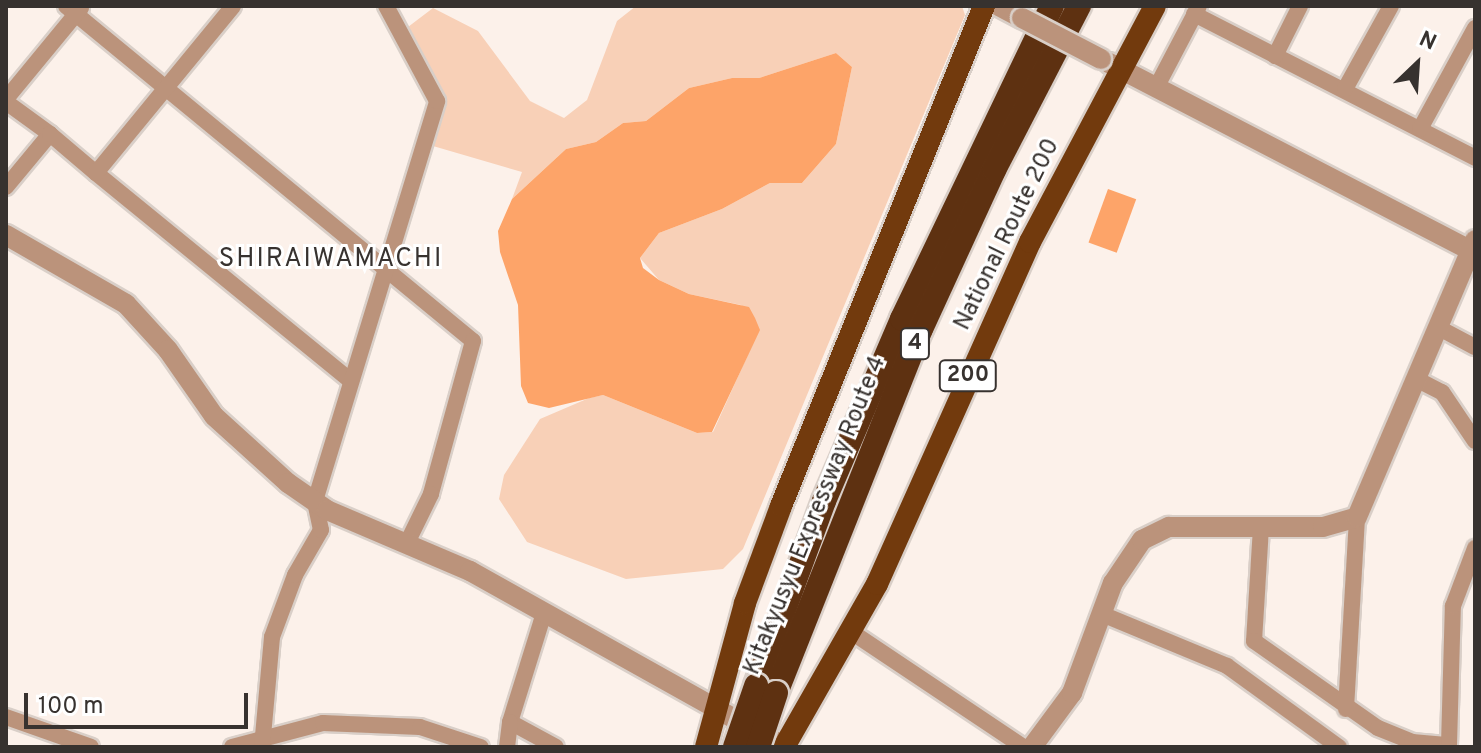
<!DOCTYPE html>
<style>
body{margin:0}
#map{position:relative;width:1481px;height:753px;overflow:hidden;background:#fcf1ea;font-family:Overpass,sans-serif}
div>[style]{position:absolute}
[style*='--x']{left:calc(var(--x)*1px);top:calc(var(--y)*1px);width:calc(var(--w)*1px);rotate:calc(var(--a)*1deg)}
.green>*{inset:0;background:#f8d0b7}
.water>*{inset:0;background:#fda469;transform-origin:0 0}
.roads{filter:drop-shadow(2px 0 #d9cfc8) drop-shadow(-2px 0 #d9cfc8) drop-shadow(0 2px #d9cfc8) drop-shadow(0 -2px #d9cfc8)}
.minor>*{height:16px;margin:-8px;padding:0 8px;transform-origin:8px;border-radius:8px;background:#bb937b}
.tertiary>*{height:20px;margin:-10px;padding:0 10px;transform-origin:10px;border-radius:10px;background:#bb937b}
.trunk>*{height:22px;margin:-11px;padding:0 11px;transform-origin:11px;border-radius:11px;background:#723a0d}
.motorway>*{height:24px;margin:-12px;padding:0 12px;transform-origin:12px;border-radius:12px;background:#5e3111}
.bridges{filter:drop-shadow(2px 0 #d9cfc8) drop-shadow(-2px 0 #d9cfc8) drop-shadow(0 2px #d9cfc8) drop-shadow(0 -2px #d9cfc8)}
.tertiary-bridge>*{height:20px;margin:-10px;padding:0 10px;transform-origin:10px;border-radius:10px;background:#bb937b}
.motorway-bridge>*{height:24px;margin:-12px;padding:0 12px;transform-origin:12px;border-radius:12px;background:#5e3111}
span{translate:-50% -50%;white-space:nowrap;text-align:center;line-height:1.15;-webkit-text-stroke:6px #fff;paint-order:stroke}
.shield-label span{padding:2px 6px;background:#fff;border:2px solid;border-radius:6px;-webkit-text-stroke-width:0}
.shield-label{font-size:22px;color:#37322f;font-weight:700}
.street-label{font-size:24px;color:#37322f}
.neighbourhood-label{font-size:26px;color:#37322f;letter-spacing:2px}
.frame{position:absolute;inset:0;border:8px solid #37322f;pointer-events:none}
.north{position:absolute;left:1377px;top:24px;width:80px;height:80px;-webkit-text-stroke:6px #fff;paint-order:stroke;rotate:25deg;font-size:22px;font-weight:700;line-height:32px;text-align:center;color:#37322f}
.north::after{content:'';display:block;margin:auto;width:28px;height:36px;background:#37322f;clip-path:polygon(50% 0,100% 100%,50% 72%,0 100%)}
.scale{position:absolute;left:24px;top:693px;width:224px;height:36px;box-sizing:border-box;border:4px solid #37322f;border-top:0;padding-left:10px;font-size:24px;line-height:28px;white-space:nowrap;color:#37322f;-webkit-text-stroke:6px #fff;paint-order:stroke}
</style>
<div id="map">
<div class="green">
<i style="clip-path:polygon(636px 6px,962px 6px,965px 15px,743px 549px,723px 569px,626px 579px,527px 542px,499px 499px,504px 475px,540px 419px,589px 398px,603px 395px,697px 433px,713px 432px,759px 330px,741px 305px,689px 294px,659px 280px,640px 258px,659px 233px,722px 209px,770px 183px,802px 183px,836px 144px,852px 67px,836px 53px,759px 78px,732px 78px,689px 88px,646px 121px,623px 123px,596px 142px,566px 149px,512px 199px,522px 172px,433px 146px,444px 105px,408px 27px,433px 8px,478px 31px,530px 101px,564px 118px,587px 100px,617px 21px)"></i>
</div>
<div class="water">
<i style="clip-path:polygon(836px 53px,852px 67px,836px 144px,802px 183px,770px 183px,722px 209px,659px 233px,640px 258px,643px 268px,659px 280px,689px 294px,749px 307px,755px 318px,760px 330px,712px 432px,697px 433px,603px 395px,549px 408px,528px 403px,521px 386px,518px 305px,500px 252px,498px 231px,512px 199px,566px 149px,596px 142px,623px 123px,646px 121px,689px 88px,732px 78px,759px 78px)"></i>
<i style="left:1108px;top:189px;width:30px;height:57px;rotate:20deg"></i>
</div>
<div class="roads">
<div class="minor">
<i style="--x:66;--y:6;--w:527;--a:39.46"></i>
<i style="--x:473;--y:341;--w:159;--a:105.4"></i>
<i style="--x:431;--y:494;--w:52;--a:116.1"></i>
<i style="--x:1194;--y:14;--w:316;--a:27.1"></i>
<i style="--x:1275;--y:56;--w:56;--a:-63.4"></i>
<i style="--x:1157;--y:86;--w:90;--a:-62.3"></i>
<i style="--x:1345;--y:89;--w:95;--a:-61"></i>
<i style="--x:6;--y:99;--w:118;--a:-50.5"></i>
<i style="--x:6;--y:102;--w:54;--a:36"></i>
<i style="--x:1420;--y:129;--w:115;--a:-61.4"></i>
<i style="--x:96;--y:173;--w:329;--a:39.2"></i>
<i style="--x:6;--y:187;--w:69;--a:-50.3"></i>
<i style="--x:50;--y:134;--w:60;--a:40.3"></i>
<i style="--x:96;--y:173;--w:216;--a:-50.6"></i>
<i style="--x:1441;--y:329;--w:38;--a:28"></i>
<i style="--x:1418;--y:380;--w:27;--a:27"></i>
<i style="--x:1442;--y:392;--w:59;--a:56"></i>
<i style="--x:1261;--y:527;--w:114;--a:93.5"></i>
<i style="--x:1254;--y:641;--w:151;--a:35.1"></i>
<i style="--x:1378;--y:728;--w:37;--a:22"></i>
<i style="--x:1412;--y:742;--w:37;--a:5"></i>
<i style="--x:1449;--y:745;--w:139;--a:-88.4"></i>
<i style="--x:1453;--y:606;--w:62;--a:-69.2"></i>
<i style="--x:544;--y:613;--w:114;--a:107.3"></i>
<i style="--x:510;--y:722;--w:52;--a:28.5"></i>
<i style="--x:1104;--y:615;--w:133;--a:22.5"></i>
<i style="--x:1227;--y:666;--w:138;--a:35.9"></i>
<i style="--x:850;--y:631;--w:208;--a:33.8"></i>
<i style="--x:1346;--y:709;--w:192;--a:-86.7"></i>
<i style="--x:6;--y:717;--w:90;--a:19.4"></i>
<i style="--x:232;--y:747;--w:94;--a:-14.8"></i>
<i style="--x:323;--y:723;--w:97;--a:2.4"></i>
<i style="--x:420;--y:727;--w:64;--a:18.2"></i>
<i style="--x:262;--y:747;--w:110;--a:-84.8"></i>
<i style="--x:272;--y:637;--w:66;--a:-69.6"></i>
<i style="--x:295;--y:575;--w:52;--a:-60"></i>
<i style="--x:321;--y:530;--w:30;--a:-102"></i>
<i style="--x:315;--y:501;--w:418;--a:-73"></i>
<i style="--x:437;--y:101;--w:108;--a:-118.2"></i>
<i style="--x:507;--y:747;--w:25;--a:-83"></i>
</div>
<div class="tertiary">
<i style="--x:999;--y:6;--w:26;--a:28"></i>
<i style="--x:1109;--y:63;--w:412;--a:27.4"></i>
<i style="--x:6;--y:235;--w:138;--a:29.9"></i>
<i style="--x:126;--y:304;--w:62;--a:47.6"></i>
<i style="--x:168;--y:350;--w:80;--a:55.1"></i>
<i style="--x:214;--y:416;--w:100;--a:42.2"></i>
<i style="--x:288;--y:483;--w:47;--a:34.7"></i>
<i style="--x:327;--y:510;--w:155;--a:23.1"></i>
<i style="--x:470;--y:571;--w:361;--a:29.2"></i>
<i style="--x:1032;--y:747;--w:67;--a:-53.5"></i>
<i style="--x:1072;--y:693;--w:117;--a:-69.6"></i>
<i style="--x:1113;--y:583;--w:52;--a:-56"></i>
<i style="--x:1142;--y:540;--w:30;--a:-26"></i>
<i style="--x:1169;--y:527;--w:154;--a:0"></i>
<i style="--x:1323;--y:527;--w:35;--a:-16"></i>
<i style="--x:1357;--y:517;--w:301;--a:-66.9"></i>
</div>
<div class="trunk">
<i style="--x:706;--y:747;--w:149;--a:-74.8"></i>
<i style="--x:745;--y:603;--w:103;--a:-69.6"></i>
<i style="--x:781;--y:506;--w:540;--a:-67.9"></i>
<i style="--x:784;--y:747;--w:188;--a:-60.3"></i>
<i style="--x:877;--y:584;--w:375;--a:-65.9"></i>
<i style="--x:1030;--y:242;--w:267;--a:-62.1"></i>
</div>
<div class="motorway">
<i style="--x:756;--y:686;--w:197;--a:-69.8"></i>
<i style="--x:824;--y:501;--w:198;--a:-66.8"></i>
<i style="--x:902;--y:319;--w:347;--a:-64.4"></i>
<i style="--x:776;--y:693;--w:392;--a:-68.3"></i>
<i style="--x:921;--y:329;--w:175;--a:-65.3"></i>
<i style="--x:994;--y:170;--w:185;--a:-62.6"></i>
</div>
</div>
<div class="bridges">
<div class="tertiary-bridge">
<i style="--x:1022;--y:18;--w:89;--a:27.4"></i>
</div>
<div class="motorway-bridge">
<i style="--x:735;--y:747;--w:65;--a:-71"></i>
<i style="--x:758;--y:747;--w:57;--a:-71.6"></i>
</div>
</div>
<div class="shield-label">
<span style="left:915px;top:344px">4</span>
<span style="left:968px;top:376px">200</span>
</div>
<div class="street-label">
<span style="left:1008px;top:235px;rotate:-64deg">National Route 200</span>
<span style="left:816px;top:516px;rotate:-68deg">Kitakyusyu Expressway Route 4</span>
</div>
<div class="neighbourhood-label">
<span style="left:331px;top:260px">SHIRAIWAMACHI</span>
</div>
<div class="frame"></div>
<div class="north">N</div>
<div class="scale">100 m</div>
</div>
